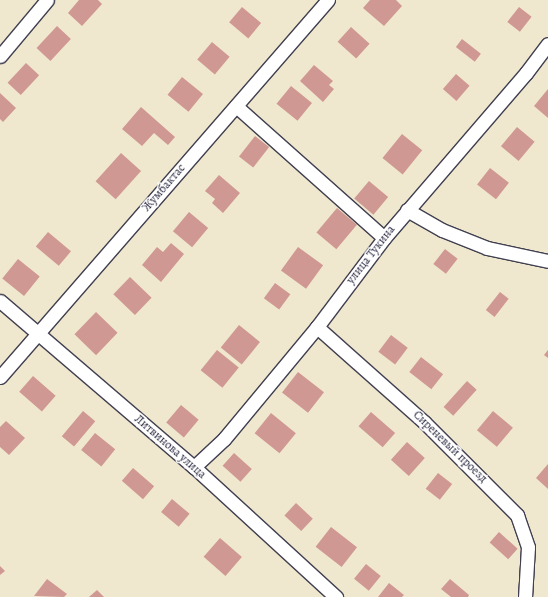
<!DOCTYPE html>
<meta charset="utf-8">
<style>
body{margin:0}
#map{position:relative;width:548px;height:597px;overflow:hidden;background:#f0e8ce;font-family:Alegreya,serif}
div>[style]{position:absolute}
[style*='--x']{left:calc(var(--x)*1px);top:calc(var(--y)*1px);width:calc(var(--w)*1px);rotate:calc(var(--a)*1deg)}
.building>*{inset:0;background:#d09893;transform-origin:0 0}
.roads{filter:drop-shadow(1px 0 #414051) drop-shadow(-1px 0 #414051) drop-shadow(0 1px #414051) drop-shadow(0 -1px #414051)}
.minor>*{height:13px;margin:-6.5px;padding:0 6.5px;transform-origin:6.5px;border-radius:6.5px;background:#fff}
span{translate:-50% -50%;white-space:nowrap;text-align:center;line-height:1.15;-webkit-text-stroke:3px #fff;paint-order:stroke}
.street-label{font-size:12px;color:#22223b}
</style>
<div id="map">
<div class="building">
<i style="clip-path:polygon(79px 0,98px 0,102px 4px,82px 26px,68px 13px)"></i>
<i style="clip-path:polygon(370px 0,396px 0,402px 6px,384px 26px,363px 8px)"></i>
<i style="left:242px;top:7px;width:25px;height:20px;rotate:40deg"></i>
<i style="left:519px;top:7px;width:16px;height:19px;rotate:38deg"></i>
<i style="left:57px;top:26px;width:19px;height:30px;rotate:43deg"></i>
<i style="left:351px;top:27px;width:25px;height:20px;rotate:42deg"></i>
<i style="left:462px;top:39px;width:24px;height:10px;rotate:38deg"></i>
<i style="left:212px;top:42px;width:23px;height:23px;rotate:40deg"></i>
<i style="left:26px;top:63px;width:18px;height:27px;rotate:43deg"></i>
<i style="clip-path:polygon(314px 65px,333px 81px,329px 85px,334px 89px,323px 102px,300px 81px)"></i>
<i style="left:456px;top:74px;width:18px;height:20px;rotate:41deg"></i>
<i style="left:182px;top:77px;width:27px;height:23px;rotate:39deg"></i>
<i style="left:291px;top:86px;width:27px;height:23px;rotate:39deg"></i>
<i style="clip-path:polygon(548px 89px,548px 118px,534px 106px)"></i>
<i style="clip-path:polygon(0 93px,16px 108px,3px 122px,0 119px)"></i>
<i style="clip-path:polygon(141px 107px,175px 137px,168px 145px,154px 133px,142px 146px,122px 129px)"></i>
<i style="left:517px;top:127px;width:23px;height:25px;rotate:40deg"></i>
<i style="left:402px;top:134px;width:26px;height:31px;rotate:39deg"></i>
<i style="left:255px;top:136px;width:18px;height:26px;rotate:38deg"></i>
<i style="left:121px;top:153px;width:27px;height:38px;rotate:42deg"></i>
<i style="left:490px;top:168px;width:24px;height:21px;rotate:38deg"></i>
<i style="clip-path:polygon(219px 175px,240px 193px,223px 213px,212px 203px,215px 199px,205px 191px)"></i>
<i style="left:369px;top:181px;width:25px;height:23px;rotate:40deg"></i>
<i style="left:337px;top:208px;width:26px;height:32px;rotate:40deg"></i>
<i style="left:189px;top:212px;width:25px;height:25px;rotate:40deg"></i>
<i style="left:48px;top:232px;width:30px;height:19px;rotate:40deg"></i>
<i style="clip-path:polygon(171px 243px,184px 254px,161px 282px,142px 265px,157px 247px,163px 252px)"></i>
<i style="left:298px;top:247px;width:31px;height:29px;rotate:36deg"></i>
<i style="left:445px;top:249px;width:16px;height:19px;rotate:38deg"></i>
<i style="left:18px;top:259px;width:28px;height:25px;rotate:39deg"></i>
<i style="left:130px;top:277px;width:30px;height:24px;rotate:44deg"></i>
<i style="left:275px;top:283px;width:19px;height:19px;rotate:36deg"></i>
<i style="left:500px;top:292px;width:11px;height:23px;rotate:38deg"></i>
<i style="left:96px;top:312px;width:30px;height:31px;rotate:44deg"></i>
<i style="left:239px;top:325px;width:27px;height:29px;rotate:39deg"></i>
<i style="left:391px;top:335px;width:21px;height:21px;rotate:37deg"></i>
<i style="left:217px;top:350px;width:28px;height:26px;rotate:39deg"></i>
<i style="clip-path:polygon(548px 350px,548px 358px,544px 355px)"></i>
<i style="left:421px;top:357px;width:28px;height:19px;rotate:38deg"></i>
<i style="left:298px;top:372px;width:33px;height:26px;rotate:38deg"></i>
<i style="left:33px;top:376px;width:30px;height:21px;rotate:41deg"></i>
<i style="left:467px;top:381px;width:13px;height:35px;rotate:42deg"></i>
<i style="left:181px;top:405px;width:23px;height:23px;rotate:40deg"></i>
<i style="left:83px;top:411px;width:16px;height:33px;rotate:40deg"></i>
<i style="left:493px;top:411px;width:26px;height:25px;rotate:40deg"></i>
<i style="left:371px;top:412px;width:32px;height:19px;rotate:41deg"></i>
<i style="left:271px;top:413px;width:32px;height:26px;rotate:39deg"></i>
<i style="clip-path:polygon(6px 421px,25px 438px,9px 455px,0 447px,0 427px)"></i>
<i style="left:95px;top:433px;width:26px;height:22px;rotate:39deg"></i>
<i style="left:407px;top:442px;width:24px;height:24px;rotate:42deg"></i>
<i style="left:234px;top:453px;width:24px;height:17px;rotate:42deg"></i>
<i style="clip-path:polygon(548px 464px,548px 489px,536px 478px)"></i>
<i style="left:133px;top:468px;width:28px;height:17px;rotate:41deg"></i>
<i style="left:438px;top:473px;width:18px;height:20px;rotate:38deg"></i>
<i style="left:172px;top:499px;width:23px;height:17px;rotate:40deg"></i>
<i style="left:296px;top:503px;width:23px;height:17px;rotate:43deg"></i>
<i style="left:331px;top:527px;width:33px;height:25px;rotate:38deg"></i>
<i style="left:499px;top:532px;width:25px;height:14px;rotate:42deg"></i>
<i style="left:220px;top:538px;width:29px;height:25px;rotate:41deg"></i>
<i style="left:366px;top:564px;width:19px;height:19px;rotate:39deg"></i>
<i style="clip-path:polygon(0 566px,5px 571px,0 575px)"></i>
<i style="clip-path:polygon(47px 579px,67px 594px,64px 597px,34px 596px)"></i>
<i style="clip-path:polygon(450px 579px,469px 595px,468px 597px,451px 597px,441px 589px)"></i>
<i style="clip-path:polygon(389px 583px,404px 595px,402px 597px,378px 597px)"></i>
<i style="clip-path:polygon(97px 590px,104px 597px,89px 597px)"></i>
</div>
<div class="roads">
<div class="minor">
<i style="--x:0;--y:56;--w:73;--a:-50"></i>
<i style="--x:236;--y:106;--w:198;--a:41.7"></i>
<i style="--x:407;--y:210;--w:40;--a:29.7"></i>
<i style="--x:442;--y:230;--w:48;--a:21.8"></i>
<i style="--x:487;--y:248;--w:62;--a:12"></i>
<i style="--x:0;--y:301;--w:255;--a:40.6"></i>
<i style="--x:194;--y:467;--w:193;--a:42.5"></i>
<i style="--x:317;--y:327;--w:143;--a:41.6"></i>
<i style="--x:424;--y:422;--w:132;--a:45"></i>
<i style="--x:517;--y:515;--w:34;--a:71"></i>
<i style="--x:528;--y:547;--w:50;--a:93.4"></i>
<i style="--x:0;--y:377;--w:500;--a:-49"></i>
<i style="--x:194;--y:467;--w:41;--a:-43"></i>
<i style="--x:224;--y:439;--w:146;--a:-50.3"></i>
<i style="--x:317;--y:327;--w:111;--a:-53"></i>
<i style="--x:384;--y:238;--w:218;--a:-49.3"></i>
<i style="--x:526;--y:73;--w:36;--a:-53"></i>
</div>
</div>
<div class="street-label">
<span style="left:164px;top:188px;rotate:-49deg">Жумбактас</span>
<span style="left:371px;top:255px;rotate:-52deg">улица Тукина</span>
<span style="left:170px;top:447px;rotate:41deg">Литвинова улица</span>
<span style="left:450px;top:447px;rotate:44deg">Сиреневый проезд</span>
</div>
</div>
